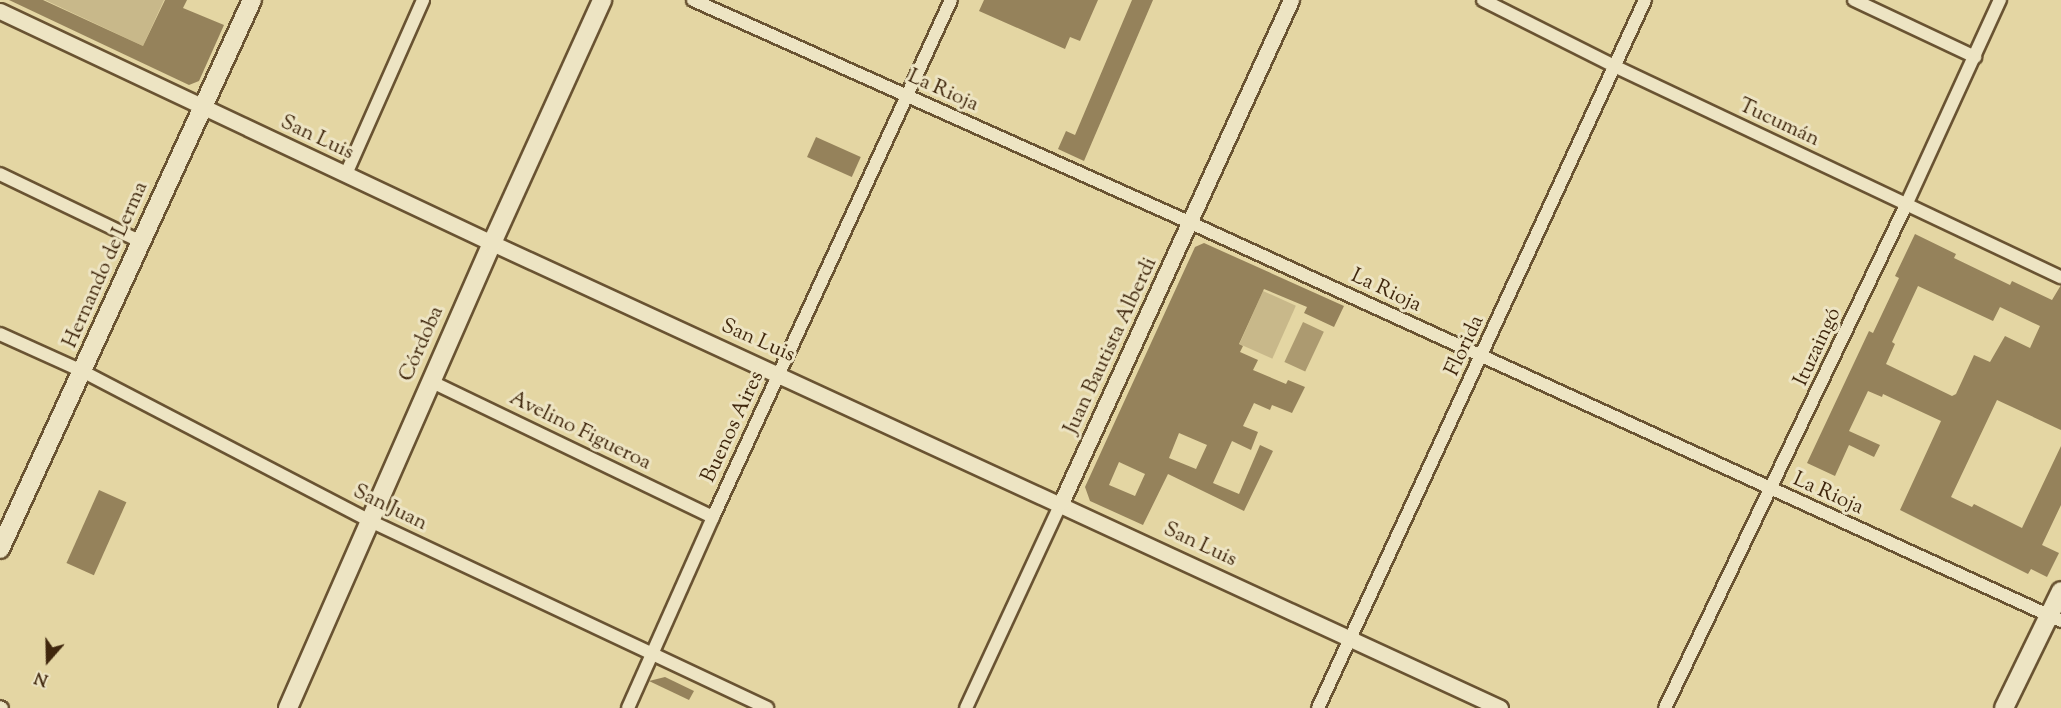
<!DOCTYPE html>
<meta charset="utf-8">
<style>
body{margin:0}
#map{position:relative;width:2061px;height:708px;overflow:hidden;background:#e4d6a3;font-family:"Sorts Mill Goudy",serif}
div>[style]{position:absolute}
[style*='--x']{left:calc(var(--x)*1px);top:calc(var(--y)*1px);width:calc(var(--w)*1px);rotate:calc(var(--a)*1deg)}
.green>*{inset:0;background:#c8b88a;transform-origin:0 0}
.water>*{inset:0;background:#ac9a70;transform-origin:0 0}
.building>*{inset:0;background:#95825b;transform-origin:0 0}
.roads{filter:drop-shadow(2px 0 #695332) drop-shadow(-2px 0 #695332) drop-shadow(0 2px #695332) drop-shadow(0 -2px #695332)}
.minor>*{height:12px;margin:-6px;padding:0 6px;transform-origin:6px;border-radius:6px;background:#ede4c3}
.tertiary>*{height:15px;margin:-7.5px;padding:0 7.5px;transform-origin:7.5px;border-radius:7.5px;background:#ede4c3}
.secondary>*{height:18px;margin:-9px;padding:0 9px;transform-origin:9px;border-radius:9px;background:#ede4c3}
span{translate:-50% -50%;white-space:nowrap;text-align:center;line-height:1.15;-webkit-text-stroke:6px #ede4c3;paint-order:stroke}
.street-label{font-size:21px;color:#40270d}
.north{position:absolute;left:18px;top:630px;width:60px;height:60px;-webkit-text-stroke:4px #ede4c3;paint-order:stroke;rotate:200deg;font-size:16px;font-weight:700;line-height:24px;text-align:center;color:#40270d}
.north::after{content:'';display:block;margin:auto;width:21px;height:27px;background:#40270d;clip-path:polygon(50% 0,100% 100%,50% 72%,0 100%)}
</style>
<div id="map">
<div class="green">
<i style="clip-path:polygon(45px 0,164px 0,143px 46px)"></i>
<i style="left:1263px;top:291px;width:36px;height:58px;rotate:24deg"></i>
</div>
<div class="water">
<i style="left:1303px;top:322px;width:23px;height:44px;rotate:25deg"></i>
</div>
<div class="building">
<i style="clip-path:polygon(9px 0,43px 0,143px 46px,165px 0,187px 0,183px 8px,224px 25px,199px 81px,189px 85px)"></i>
<i style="clip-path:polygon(984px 0,1098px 0,1080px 41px,1070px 37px,1065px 49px,979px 11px)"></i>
<i style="clip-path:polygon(1132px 0,1153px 0,1084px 161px,1058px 149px,1066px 131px,1075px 135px)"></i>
<i style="left:816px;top:137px;width:49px;height:22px;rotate:24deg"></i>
<i style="clip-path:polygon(evenodd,1915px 234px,1956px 254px,1954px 258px,2010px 285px,2012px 281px,2052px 300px,2061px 285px,2061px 430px,1997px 400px,1951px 497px,1972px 507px,1974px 504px,2022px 528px,2061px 446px,2061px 505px,2042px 545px,2059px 553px,2047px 577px,2031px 569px,2028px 574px,1900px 510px,1941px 421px,1883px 394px,1882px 397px,1868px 391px,1849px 431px,1880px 445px,1874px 457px,1849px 445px,1835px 476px,1807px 463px,1869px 331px,1873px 333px,1899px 278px,1895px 276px,1915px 234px,1918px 286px,1993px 321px,2000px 307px,2040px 326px,2030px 348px,2005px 336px,1990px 362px,1974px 355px,1956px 394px,1952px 396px,1886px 364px,1895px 344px,1892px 342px,1918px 286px)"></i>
<i style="clip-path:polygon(evenodd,1204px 243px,1344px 306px,1334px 327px,1304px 313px,1307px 307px,1264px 289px,1239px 344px,1243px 346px,1240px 352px,1258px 360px,1253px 370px,1286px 384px,1288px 380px,1305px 387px,1292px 413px,1272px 405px,1270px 410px,1254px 403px,1243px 426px,1258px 432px,1251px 450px,1232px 441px,1213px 483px,1239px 494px,1260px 445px,1273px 451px,1244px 511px,1168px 474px,1143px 525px,1090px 501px,1085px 487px,1195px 247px,1204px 243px,1179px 433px,1207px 445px,1196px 469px,1169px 458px,1179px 433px,1204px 243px,1119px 462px,1145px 474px,1135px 496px,1109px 485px,1119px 462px)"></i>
<i style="left:99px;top:490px;width:30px;height:80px;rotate:24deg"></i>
<i style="clip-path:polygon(665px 677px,694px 691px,689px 700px,649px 681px)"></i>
</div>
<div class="roads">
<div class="minor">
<i style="--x:693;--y:0;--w:546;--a:24.12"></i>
<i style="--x:1191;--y:223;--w:957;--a:24.58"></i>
<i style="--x:1483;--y:0;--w:149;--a:26.7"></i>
<i style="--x:1616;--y:67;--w:492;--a:25.3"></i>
<i style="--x:1854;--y:0;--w:134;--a:25.2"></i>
<i style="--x:0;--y:174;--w:157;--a:25.7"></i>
<i style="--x:346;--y:174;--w:190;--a:-66.1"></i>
<i style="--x:0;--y:334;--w:90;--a:24.3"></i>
<i style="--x:82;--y:371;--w:325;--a:27.5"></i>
<i style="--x:370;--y:521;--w:439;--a:25.2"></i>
<i style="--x:430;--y:381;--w:314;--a:25.7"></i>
<i style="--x:0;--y:707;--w:2;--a:27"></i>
<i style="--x:628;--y:708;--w:209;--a:-66"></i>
<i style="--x:713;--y:517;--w:569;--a:-65.28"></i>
<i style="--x:966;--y:708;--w:226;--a:-65.1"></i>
<i style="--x:1318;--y:708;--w:780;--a:-65.21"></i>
<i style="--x:1665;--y:708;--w:558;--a:-64.4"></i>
<i style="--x:1906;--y:205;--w:226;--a:-65.4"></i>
</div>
<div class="tertiary">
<i style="--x:0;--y:11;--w:544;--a:25.25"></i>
<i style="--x:492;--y:243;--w:1110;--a:24.76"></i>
<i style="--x:1061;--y:503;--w:553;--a:-65.43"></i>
</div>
<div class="secondary">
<i style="--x:0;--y:549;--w:604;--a:-65.34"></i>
<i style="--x:288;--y:708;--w:508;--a:-66.31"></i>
<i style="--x:492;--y:243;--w:267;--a:-65.6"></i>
<i style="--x:2004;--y:708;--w:130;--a:-64"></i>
</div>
</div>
<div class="street-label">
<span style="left:943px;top:91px;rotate:24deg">La Rioja</span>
<span style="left:1779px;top:123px;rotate:25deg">Tucumán</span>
<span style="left:317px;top:138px;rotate:25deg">San Luis</span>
<span style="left:106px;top:265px;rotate:-66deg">Hernando de Lerma</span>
<span style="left:1386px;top:291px;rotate:25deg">La Rioja</span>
<span style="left:758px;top:341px;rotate:24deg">San Luis</span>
<span style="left:422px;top:344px;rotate:-66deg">Córdoba</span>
<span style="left:1111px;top:346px;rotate:-65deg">Juan Bautista Alberdi</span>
<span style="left:1465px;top:346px;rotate:-65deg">Florida</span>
<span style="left:1818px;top:347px;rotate:-65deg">Ituzaingó</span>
<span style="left:733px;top:427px;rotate:-65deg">Buenos Aires</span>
<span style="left:580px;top:431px;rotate:26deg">Avelino Figueroa</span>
<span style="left:1828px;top:494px;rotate:24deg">La Rioja</span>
<span style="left:390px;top:508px;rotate:26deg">San Juan</span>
<span style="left:1200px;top:545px;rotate:25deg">San Luis</span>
</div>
<div class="north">N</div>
</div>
